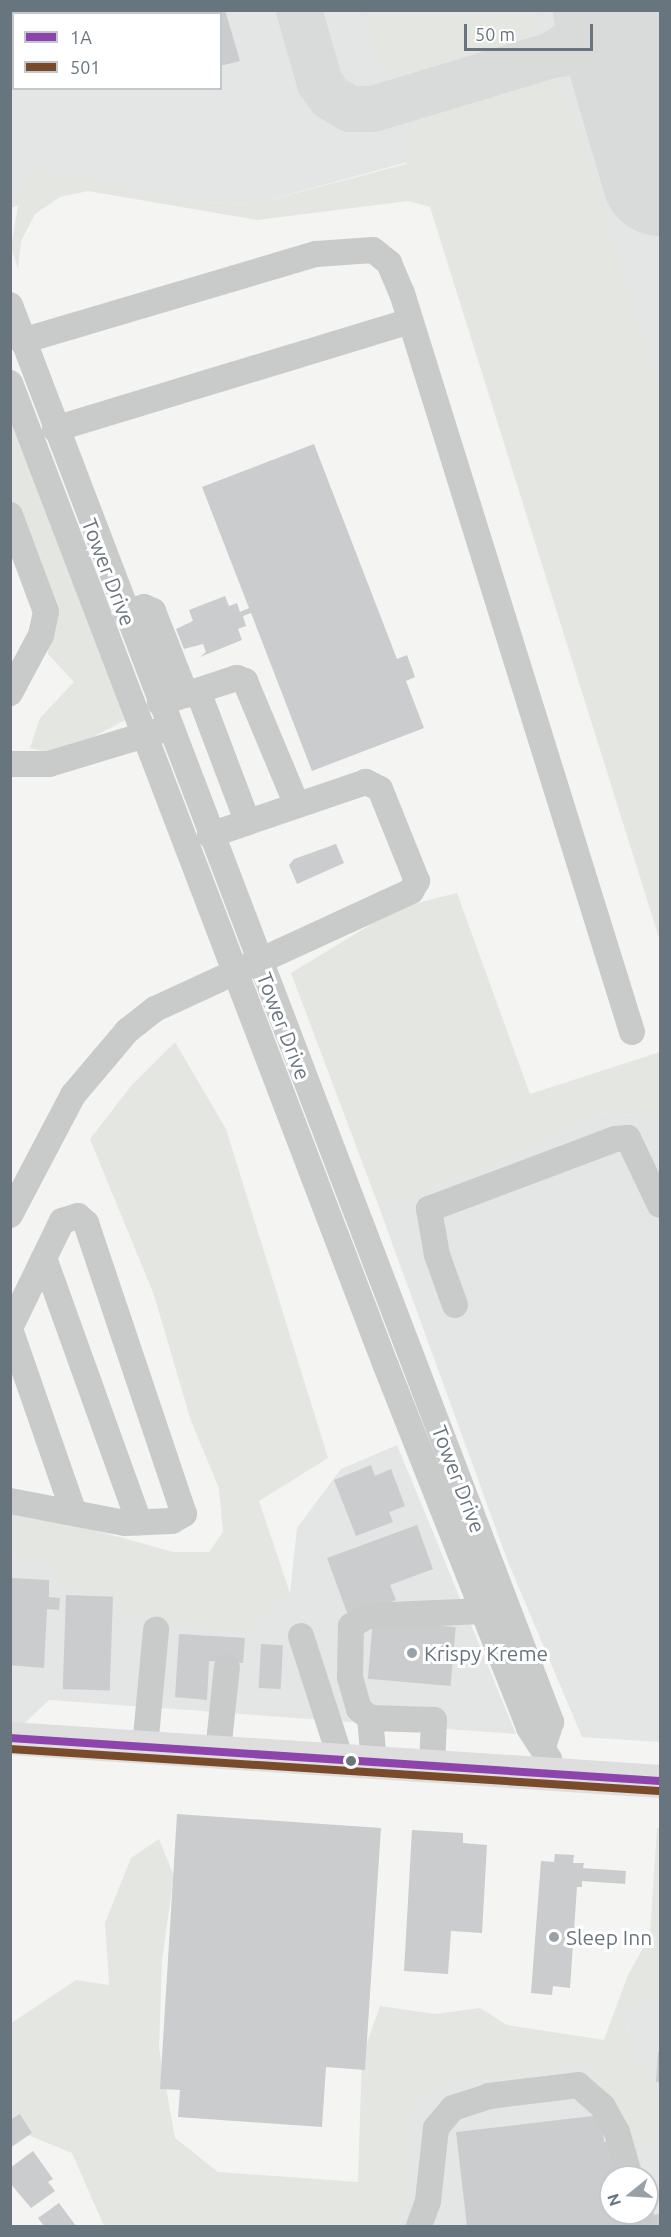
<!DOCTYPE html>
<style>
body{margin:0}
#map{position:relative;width:671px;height:2237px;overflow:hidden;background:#f4f4f3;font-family:Ubuntu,sans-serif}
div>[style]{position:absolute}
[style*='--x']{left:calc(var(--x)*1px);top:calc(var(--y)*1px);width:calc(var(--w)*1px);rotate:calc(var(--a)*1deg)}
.built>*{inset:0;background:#e4e5e5}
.green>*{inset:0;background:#e4e6e2}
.taxiway>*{height:46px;margin:-23px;padding:0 23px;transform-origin:23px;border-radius:23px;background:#d9dada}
.runway>*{height:116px;margin:-58px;padding:0 58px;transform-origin:58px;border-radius:58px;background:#d9dada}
.building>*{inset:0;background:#cbcccd;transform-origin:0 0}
.minor>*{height:26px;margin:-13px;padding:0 13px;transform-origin:13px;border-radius:13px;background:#c9caca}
.major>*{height:33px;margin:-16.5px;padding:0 16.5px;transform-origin:16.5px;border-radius:16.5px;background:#dededf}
.bus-1>*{height:8px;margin:-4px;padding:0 4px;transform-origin:4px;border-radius:4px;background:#8e44ad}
.bus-2>*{height:8px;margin:-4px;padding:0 4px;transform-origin:4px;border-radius:4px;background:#7a4b2a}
.dots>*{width:16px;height:16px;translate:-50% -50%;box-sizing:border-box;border:3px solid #fff;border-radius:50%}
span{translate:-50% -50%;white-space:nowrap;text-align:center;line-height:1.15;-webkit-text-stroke:6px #fff;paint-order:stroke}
.street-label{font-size:21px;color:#68757f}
.poi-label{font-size:21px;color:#68757f}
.left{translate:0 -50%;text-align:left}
.frame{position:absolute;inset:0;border:12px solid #68757f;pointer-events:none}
.legend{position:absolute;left:12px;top:12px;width:210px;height:78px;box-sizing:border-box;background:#fff;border:2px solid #c3c8cc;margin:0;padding:8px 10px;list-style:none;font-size:18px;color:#68757f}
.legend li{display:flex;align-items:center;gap:12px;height:30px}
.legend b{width:30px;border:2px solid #c3c8cc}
.north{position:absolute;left:599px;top:2165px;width:60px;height:60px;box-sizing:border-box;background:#fff;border:2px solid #c3c8cc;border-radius:50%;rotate:252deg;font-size:16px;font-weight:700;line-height:24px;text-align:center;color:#68757f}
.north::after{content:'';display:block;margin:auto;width:21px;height:27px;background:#99a1a8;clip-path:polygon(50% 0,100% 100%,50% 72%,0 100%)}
.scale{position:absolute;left:464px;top:24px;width:129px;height:27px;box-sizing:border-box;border:3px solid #68757f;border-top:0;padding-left:8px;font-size:18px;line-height:21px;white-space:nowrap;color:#68757f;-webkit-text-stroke:4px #fff;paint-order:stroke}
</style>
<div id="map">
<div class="built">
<i style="clip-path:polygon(evenodd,11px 11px,660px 11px,660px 910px,430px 156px,254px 204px,200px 202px,77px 183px,11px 208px,11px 11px,14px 14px,220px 14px,220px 88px,14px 88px,14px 14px)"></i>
<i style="clip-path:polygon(599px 1112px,660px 1117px,660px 1742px,582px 1737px,508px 1562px,379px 1207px,512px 1158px)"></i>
<i style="clip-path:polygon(397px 1445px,516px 1734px,49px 1700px,11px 1736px,11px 1553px,50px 1566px,58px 1588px,121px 1594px,290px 1593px,297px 1528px,341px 1469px)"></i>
<i style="clip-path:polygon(660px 1994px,660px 2100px,635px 2055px,623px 2009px)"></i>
<i style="clip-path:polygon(evenodd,585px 2063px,624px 2127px,649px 2146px,660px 2123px,660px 2226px,399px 2226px,404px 2212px,404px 2114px,437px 2085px,514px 2078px,585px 2063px,611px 2177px,647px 2177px,647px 2213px,611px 2213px,611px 2177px)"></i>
</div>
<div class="green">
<i style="clip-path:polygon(541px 10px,539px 32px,517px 49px,407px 80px,378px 60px,362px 11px)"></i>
<i style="clip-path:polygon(535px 77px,550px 80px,573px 104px,660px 397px,660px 941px,430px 207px,408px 201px,257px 220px,88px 191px,60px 197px,35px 214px,21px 241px,18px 269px,11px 247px,21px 188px,27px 175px,39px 169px,200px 202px,254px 204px,406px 164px,406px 133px,423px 110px)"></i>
<i style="clip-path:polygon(10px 414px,129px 718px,59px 755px,30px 748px,40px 718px,74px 682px,48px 654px,42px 606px,11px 515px)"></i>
<i style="clip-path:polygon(457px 893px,530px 1094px,660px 1052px,660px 1117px,599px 1112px,512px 1158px,379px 1207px,291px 973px,398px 908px)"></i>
<i style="clip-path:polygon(175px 1042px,226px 1129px,328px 1458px,259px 1501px,290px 1593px,250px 1632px,166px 1626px,123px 1615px,121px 1594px,58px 1588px,50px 1566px,11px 1553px,11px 1507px,173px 1552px,209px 1552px,223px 1532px,219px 1488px,191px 1421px,154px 1295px,90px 1139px,131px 1086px)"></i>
<i style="clip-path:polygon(657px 1828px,660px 1828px,660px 1994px,623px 2009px,635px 2055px,660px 2100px,660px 2123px,649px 2146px,624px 2127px,585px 2063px,514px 2078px,437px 2085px,404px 2114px,404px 2212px,399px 2226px,104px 2226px,72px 2153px,11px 2128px,10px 2024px,76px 1980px,109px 1985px,105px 1923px,131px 1858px,159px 1839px,174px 1876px,162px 1960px,159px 2048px,175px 2138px,218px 2172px,358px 2182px,362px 2057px,380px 2006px,435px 2014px,480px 2008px,507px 2025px,604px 2040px,628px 1975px,650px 1936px)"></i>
</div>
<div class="taxiway">
<i style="--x:299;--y:10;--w:76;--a:74"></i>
<i style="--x:320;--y:83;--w:17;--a:54"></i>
<i style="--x:330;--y:97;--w:23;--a:31"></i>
<i style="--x:350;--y:109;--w:23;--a:0"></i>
<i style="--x:373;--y:109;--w:187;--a:-16.8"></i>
<i style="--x:552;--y:55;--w:24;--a:-7"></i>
<i style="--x:576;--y:52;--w:23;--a:15"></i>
<i style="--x:598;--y:58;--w:34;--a:43"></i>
<i style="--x:623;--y:81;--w:111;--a:70.6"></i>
<i style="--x:552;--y:55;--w:34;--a:-32"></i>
<i style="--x:581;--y:37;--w:30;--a:-63"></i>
</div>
<div class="runway">
<i style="--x:611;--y:10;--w:175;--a:73.7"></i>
</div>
<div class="building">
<i style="clip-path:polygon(143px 10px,225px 10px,240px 61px,220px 66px,220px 14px)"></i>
<i style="clip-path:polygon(314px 444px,397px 659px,407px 655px,415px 677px,406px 681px,424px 728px,312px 771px,251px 613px,243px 616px,246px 626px,238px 629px,242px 640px,200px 657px,206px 652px,203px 644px,184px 649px,176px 629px,193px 621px,189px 610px,225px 596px,229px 606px,237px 603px,240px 612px,249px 608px,202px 487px)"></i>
<i style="clip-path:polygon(336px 844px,344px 863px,297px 884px,289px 865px,294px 859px)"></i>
<i style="clip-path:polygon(371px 1465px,375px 1476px,391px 1469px,405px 1506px,389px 1512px,393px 1522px,356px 1536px,334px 1480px)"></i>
<i style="clip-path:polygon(417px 1525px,433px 1569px,390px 1585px,396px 1600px,349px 1618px,327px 1558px)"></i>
<i style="clip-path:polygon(10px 1578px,49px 1580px,49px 1597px,60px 1598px,59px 1610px,47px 1609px,44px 1668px,10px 1665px)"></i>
<i style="left:66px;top:1595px;width:47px;height:94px;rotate:2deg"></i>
<i style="left:373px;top:1620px;width:83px;height:59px;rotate:5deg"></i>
<i style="clip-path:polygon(179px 1634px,245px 1638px,243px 1663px,209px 1661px,207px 1700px,175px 1697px)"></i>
<i style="left:261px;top:1644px;width:22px;height:44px;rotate:3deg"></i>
<i style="clip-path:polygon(177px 1814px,381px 1828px,365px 2070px,326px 2067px,322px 2127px,178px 2117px,180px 2090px,160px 2089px)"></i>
<i style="clip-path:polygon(412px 1830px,463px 1833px,463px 1843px,487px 1845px,482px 1933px,451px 1931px,448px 1974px,404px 1971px)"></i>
<i style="clip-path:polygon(555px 1854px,574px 1855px,573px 1863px,584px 1863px,583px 1868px,626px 1871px,625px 1884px,582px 1881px,582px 1887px,577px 1887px,570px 1988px,553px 1986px,552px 1995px,531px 1993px,541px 1861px,554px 1862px)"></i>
<i style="clip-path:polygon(658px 2052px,660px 2052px,660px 2082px,656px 2082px)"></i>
<i style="clip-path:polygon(20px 2114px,32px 2133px,10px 2148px,10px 2120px)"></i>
<i style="clip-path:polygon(601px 2115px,604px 2142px,612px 2141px,617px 2177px,611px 2177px,611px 2213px,621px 2213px,622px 2219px,660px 2214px,660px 2226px,467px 2226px,456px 2132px)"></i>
<i style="clip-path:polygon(33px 2151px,53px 2179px,48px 2182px,55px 2191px,31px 2208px,10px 2183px,10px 2168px)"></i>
<i style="clip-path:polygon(59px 2203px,76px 2226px,44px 2226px,38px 2218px)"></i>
</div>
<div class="minor">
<i style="--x:10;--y:305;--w:1517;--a:69.1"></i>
<i style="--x:551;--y:1722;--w:25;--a:108"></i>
<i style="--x:22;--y:341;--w:307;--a:-16.5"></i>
<i style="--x:316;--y:254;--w:57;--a:-4"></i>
<i style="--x:373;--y:250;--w:21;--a:39"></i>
<i style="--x:389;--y:263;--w:33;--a:67"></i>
<i style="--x:402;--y:293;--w:774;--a:72.71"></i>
<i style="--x:10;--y:383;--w:1052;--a:69.07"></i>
<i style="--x:386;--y:1366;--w:389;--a:68.4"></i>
<i style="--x:529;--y:1728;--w:37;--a:57"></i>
<i style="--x:55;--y:429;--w:371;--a:-16.9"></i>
<i style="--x:10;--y:515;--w:103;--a:69.6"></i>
<i style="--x:46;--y:612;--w:24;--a:102"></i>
<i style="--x:41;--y:635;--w:66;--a:118.1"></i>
<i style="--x:126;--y:614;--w:19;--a:-21"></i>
<i style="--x:144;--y:607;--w:10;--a:24"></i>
<i style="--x:153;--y:611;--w:90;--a:68.6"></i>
<i style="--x:198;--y:691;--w:139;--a:69.3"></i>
<i style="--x:160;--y:703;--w:81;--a:-18"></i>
<i style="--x:237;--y:678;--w:9;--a:21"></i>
<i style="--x:245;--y:681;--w:132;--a:67.3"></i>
<i style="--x:10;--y:764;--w:39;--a:0"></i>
<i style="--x:49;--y:764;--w:114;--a:-16.8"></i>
<i style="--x:10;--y:1215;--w:136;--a:-62.3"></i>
<i style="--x:73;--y:1095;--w:84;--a:-49.8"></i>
<i style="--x:127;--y:1031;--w:36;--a:-38"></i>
<i style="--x:155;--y:1009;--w:282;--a:-24.7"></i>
<i style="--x:411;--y:891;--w:12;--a:-59"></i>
<i style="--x:417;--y:881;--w:99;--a:-111.9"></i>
<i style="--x:380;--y:789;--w:16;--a:-153"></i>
<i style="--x:366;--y:782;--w:165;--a:161.2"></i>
<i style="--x:44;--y:1258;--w:281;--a:70.2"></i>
<i style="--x:455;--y:1305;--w:53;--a:-109.8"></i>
<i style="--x:437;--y:1255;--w:47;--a:-99.9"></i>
<i style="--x:429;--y:1209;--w:199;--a:-20.6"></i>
<i style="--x:615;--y:1139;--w:13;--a:-4"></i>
<i style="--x:628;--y:1138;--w:74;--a:64.5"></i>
<i style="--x:10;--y:1328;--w:119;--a:-64.1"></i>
<i style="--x:62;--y:1221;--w:17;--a:-17"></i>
<i style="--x:78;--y:1216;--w:11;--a:41"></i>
<i style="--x:86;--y:1223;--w:307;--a:71.4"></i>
<i style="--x:184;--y:1514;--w:14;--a:150"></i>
<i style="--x:172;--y:1521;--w:47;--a:177.6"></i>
<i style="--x:125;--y:1523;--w:117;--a:-169.2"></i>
<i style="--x:10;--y:1329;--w:195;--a:70.8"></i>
<i style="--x:301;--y:1636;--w:130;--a:72.1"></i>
<i style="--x:370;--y:1718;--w:45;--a:84.9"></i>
<i style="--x:145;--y:1747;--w:118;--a:-84.6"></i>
<i style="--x:218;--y:1752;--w:85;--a:-84"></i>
<i style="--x:432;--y:1767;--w:47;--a:-87.6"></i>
<i style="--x:434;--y:1720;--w:64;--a:-178.2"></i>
<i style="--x:370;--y:1718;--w:14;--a:-141"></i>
<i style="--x:359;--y:1709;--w:33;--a:-106"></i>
<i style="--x:350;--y:1677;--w:51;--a:-88.9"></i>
<i style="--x:351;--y:1626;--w:19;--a:-32"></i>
<i style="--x:367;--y:1616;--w:117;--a:-2.4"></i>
<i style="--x:640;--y:2213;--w:4;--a:76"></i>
<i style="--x:419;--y:2226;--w:27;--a:-70"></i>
<i style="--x:428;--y:2201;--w:73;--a:-83.7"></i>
<i style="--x:436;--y:2128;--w:26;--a:-50"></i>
<i style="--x:453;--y:2108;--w:38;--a:-18"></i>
<i style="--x:489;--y:2096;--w:90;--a:-7"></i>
<i style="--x:578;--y:2085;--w:33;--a:41"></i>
<i style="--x:603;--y:2107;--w:29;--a:61"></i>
<i style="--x:617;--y:2132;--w:47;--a:73.9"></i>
</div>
<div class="major">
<i style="--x:10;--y:1738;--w:651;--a:3.78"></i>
</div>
<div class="bus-1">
<i style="--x:10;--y:1738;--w:651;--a:3.78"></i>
</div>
<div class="bus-2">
<i style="--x:10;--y:1749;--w:650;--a:3.7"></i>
</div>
<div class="dots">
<i style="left:412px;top:1653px;background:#99a1a8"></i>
<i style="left:351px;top:1761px;background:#68757f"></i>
<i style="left:554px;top:1937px;background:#99a1a8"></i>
</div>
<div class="street-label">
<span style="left:109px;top:572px;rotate:69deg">Tower Drive</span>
<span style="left:284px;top:1026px;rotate:69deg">Tower Drive</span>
<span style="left:459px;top:1479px;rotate:69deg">Tower Drive</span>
</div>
<div class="poi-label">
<span class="left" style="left:424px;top:1653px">Krispy Kreme</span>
<span class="left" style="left:566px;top:1937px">Sleep Inn</span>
</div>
<div class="frame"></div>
<ul class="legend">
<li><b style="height:8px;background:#8e44ad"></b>1A</li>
<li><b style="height:8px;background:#7a4b2a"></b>501</li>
</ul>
<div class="north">N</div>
<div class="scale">50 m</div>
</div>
